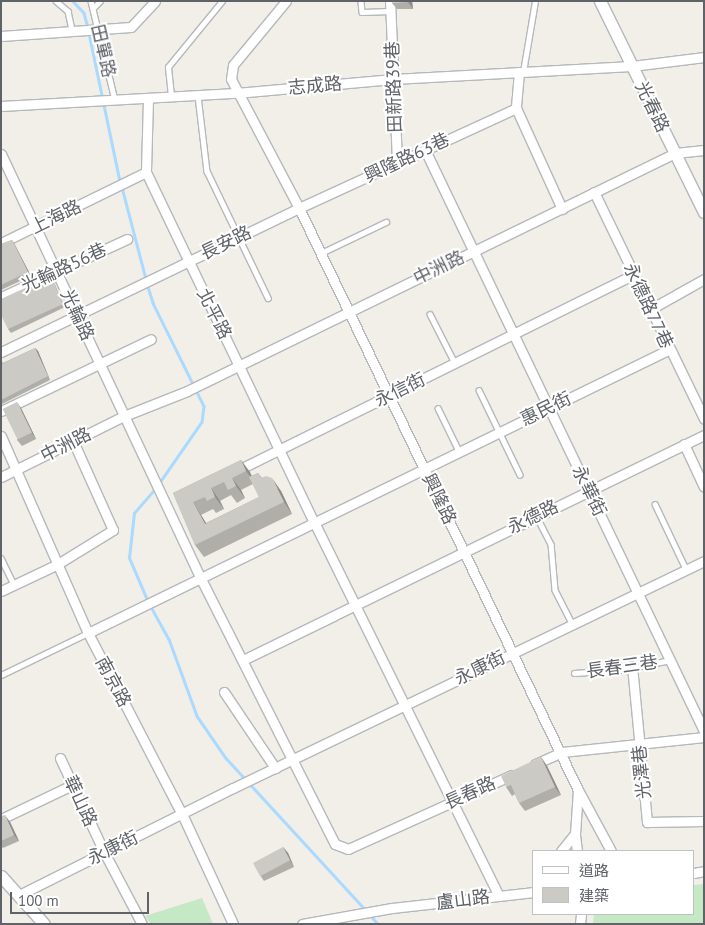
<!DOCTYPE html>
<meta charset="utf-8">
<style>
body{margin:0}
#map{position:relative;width:705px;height:925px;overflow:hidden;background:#f1efe8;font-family:"PT Sans","Noto Sans TC",sans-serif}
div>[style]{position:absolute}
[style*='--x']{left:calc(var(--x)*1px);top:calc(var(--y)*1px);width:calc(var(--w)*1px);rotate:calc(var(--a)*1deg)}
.green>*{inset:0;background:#c5e8c5}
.stream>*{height:2.5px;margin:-1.25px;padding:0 1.25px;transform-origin:1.25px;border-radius:1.25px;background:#aadaff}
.roads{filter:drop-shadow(1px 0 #b5b8bc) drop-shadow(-1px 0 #b5b8bc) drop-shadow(0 1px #b5b8bc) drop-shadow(0 -1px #b5b8bc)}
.lane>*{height:4.5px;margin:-2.25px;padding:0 2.25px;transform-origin:2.25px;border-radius:2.25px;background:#fff}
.street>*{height:9px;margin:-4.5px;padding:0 4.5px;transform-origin:4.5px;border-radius:4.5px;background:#fff}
.secondary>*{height:11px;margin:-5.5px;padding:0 5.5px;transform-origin:5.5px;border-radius:5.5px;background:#fff}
.wall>*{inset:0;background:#afaea9}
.shaded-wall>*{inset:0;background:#8f8d8a}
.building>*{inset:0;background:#cccac5;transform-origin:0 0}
span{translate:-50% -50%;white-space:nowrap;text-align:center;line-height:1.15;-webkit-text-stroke:4px #fff;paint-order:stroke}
.street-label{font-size:18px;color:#5f6368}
.frame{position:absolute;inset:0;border:2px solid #5f6368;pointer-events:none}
.legend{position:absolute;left:532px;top:850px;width:162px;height:65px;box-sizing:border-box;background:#fff;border:1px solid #bfc1c3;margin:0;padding:6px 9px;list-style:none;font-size:15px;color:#5f6368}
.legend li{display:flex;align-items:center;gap:10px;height:25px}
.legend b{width:25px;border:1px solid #bfc1c3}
.scale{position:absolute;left:10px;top:892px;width:139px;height:22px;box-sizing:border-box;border:2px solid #5f6368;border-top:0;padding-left:6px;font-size:15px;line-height:18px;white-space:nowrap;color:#5f6368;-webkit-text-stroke:4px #fff;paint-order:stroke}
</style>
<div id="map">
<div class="green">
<i style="clip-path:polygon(704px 884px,704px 924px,593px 924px,594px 914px,694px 914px,694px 885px)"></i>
<i style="clip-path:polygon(202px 898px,213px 924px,151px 924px,145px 916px)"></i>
</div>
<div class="stream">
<i style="--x:73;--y:1;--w:16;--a:47"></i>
<i style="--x:84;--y:13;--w:16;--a:75"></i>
<i style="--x:89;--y:33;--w:152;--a:78.2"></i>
<i style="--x:122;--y:187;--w:95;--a:75.4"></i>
<i style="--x:147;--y:284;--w:20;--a:72"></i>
<i style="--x:153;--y:303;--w:115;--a:63.7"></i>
<i style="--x:204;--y:406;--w:16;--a:97"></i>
<i style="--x:202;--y:422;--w:75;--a:124.7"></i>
<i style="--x:147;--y:600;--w:46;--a:-113.2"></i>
<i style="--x:129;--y:558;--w:45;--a:-83.7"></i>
<i style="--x:134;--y:513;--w:33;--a:-49"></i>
<i style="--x:150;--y:605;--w:39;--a:61"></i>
<i style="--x:169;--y:639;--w:82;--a:70"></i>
<i style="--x:197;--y:716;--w:51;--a:55.4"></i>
<i style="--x:226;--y:758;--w:205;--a:47.4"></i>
<i style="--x:370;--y:915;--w:12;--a:48"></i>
</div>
<div class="roads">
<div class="lane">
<i style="--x:56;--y:1;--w:16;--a:40"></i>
<i style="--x:68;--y:11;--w:19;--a:78"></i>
<i style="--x:91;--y:1;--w:102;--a:76.4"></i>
<i style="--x:361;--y:1;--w:11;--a:85"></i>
<i style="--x:362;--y:12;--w:29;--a:-2"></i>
<i style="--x:93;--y:8;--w:10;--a:-45"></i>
<i style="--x:523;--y:72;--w:72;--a:-80.4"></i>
<i style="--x:171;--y:96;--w:29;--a:-96"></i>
<i style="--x:168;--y:67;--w:85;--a:-50.7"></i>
<i style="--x:198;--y:96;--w:76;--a:83.2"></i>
<i style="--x:207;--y:171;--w:141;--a:64.3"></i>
<i style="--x:321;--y:253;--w:72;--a:-25.5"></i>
<i style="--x:430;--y:314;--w:55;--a:63"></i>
<i style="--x:479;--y:390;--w:94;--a:64.2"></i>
<i style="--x:438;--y:408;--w:48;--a:64"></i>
<i style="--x:655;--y:504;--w:72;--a:64.5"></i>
<i style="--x:536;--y:515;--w:33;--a:63"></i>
<i style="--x:551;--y:544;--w:46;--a:85"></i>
<i style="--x:555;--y:590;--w:38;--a:63"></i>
<i style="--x:1;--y:558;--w:30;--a:64"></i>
<i style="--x:574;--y:673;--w:47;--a:-3.7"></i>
<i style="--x:621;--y:670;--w:50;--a:-11.5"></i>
<i style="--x:1;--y:675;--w:97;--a:-25.8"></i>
</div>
<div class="street">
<i style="--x:286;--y:1;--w:83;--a:129.6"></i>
<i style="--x:233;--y:65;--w:14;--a:98"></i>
<i style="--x:231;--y:79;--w:146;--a:62.2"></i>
<i style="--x:299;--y:208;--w:645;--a:64.39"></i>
<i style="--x:578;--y:790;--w:69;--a:61.6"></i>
<i style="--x:390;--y:1;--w:163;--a:87.5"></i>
<i style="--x:1;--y:36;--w:130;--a:-4"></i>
<i style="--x:131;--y:27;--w:35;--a:-47"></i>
<i style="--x:519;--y:72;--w:36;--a:95"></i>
<i style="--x:516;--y:108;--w:111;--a:65.5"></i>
<i style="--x:148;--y:99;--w:73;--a:91.6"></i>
<i style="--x:146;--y:172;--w:388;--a:64.4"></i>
<i style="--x:314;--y:522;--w:417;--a:63.7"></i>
<i style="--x:1;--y:106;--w:235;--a:-3.2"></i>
<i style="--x:236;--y:93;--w:158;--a:-5.1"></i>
<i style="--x:393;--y:79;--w:239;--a:-3.1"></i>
<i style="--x:632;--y:66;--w:73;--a:-7.1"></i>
<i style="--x:425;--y:150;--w:645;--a:64.35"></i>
<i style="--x:1;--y:154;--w:467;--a:64.8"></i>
<i style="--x:200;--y:577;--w:299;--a:63.2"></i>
<i style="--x:335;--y:844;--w:14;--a:21"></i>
<i style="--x:348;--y:849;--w:180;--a:-24.3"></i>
<i style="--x:594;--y:192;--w:252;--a:64.1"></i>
<i style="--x:1;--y:243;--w:161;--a:-26.1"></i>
<i style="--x:1;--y:297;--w:139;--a:-24.7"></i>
<i style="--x:649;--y:310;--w:63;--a:-29.4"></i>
<i style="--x:1;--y:352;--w:331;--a:-25.8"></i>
<i style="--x:299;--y:208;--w:239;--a:-24.7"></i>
<i style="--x:1;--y:411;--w:166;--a:-25.6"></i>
<i style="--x:1;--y:436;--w:215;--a:66.2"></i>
<i style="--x:88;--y:633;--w:204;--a:62.6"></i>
<i style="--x:182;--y:814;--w:121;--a:65.1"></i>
<i style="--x:684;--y:444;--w:47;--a:65.1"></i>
<i style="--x:236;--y:471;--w:443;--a:-26.3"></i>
<i style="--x:1;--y:477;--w:137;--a:-26.4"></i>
<i style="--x:124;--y:416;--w:68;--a:-21.6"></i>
<i style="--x:187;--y:391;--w:543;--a:-26"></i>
<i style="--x:675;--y:153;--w:29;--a:-6"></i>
<i style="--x:1;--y:591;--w:61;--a:-25.3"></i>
<i style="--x:56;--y:565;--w:67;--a:-31.6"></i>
<i style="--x:113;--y:530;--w:98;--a:-114.2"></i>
<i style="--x:88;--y:633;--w:645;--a:-26.01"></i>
<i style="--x:243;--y:660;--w:513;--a:-26.02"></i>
<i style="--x:632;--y:666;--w:157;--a:84.5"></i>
<i style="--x:647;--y:822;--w:57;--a:-1"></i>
<i style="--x:224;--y:692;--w:92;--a:56.1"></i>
<i style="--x:60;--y:758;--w:104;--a:64.9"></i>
<i style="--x:104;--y:852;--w:81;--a:62.2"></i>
<i style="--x:535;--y:764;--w:30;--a:-24"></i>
<i style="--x:562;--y:752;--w:143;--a:-6"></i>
<i style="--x:1;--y:819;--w:79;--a:-25.6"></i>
<i style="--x:561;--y:851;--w:22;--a:-51"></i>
<i style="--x:577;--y:851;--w:17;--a:-97"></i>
<i style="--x:575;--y:834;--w:44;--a:-86.1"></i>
<i style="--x:694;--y:873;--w:10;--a:-11"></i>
<i style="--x:19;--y:895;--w:239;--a:-26.6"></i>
<i style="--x:233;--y:788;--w:523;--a:-25.73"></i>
<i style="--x:302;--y:924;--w:91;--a:-10.1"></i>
<i style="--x:392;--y:908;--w:143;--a:-6.4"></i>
<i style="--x:580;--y:924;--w:10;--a:-84"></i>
</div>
<div class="secondary">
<i style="--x:600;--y:1;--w:235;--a:63.8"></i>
<i style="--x:1;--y:876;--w:64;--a:48.1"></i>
</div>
</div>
<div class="wall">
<i style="clip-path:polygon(412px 1px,413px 9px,397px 9px,392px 3px)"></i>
<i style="clip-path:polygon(12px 240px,31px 276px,1px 290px,1px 244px)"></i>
<i style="clip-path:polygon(51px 276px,53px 280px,65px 307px,11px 333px,8px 329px)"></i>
<i style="clip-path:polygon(35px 348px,38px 351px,50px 380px,2px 404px,1px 360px,3px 363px)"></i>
<i style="clip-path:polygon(21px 408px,36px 439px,22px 446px,17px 440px)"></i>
<i style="clip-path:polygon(evenodd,241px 460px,251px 476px,258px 473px,262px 478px,281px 491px,292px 514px,204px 557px,195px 545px,173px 493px,241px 460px,253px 484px,259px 497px,206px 523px,201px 515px,213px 509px,216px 513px,224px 509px,220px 501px,231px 495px,237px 503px,245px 498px,241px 490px,253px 484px)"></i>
<i style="clip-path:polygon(541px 757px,547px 766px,561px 795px,525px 811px,519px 803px,515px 794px,512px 796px,506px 787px)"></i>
<i style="clip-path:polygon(1px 816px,10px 822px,19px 841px,3px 848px,1px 846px)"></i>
<i style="clip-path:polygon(283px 847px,288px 853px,294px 867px,264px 881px,260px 875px)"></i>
</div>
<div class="shaded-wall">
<i style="clip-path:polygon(408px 1px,412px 1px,413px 9px,408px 2px)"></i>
<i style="clip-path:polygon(12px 240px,14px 243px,31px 276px,28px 272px)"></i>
<i style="clip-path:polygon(35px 348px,38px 351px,50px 380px,48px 376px)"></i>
<i style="clip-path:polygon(17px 402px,21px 408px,36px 439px,32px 433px)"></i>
<i style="clip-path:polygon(241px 460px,250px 472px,255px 483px,246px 471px)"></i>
<i style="clip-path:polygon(232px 478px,241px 490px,245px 498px,236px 486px)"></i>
<i style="clip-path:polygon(272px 478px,281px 491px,292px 514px,284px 502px)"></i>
<i style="clip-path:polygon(211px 488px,220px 501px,224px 509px,215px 497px)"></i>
<i style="clip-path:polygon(193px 502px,201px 515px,214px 536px,205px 524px)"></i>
<i style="clip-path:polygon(541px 757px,547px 766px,561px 795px,555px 787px)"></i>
<i style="clip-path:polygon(5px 815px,10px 822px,19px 841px,14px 835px)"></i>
<i style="clip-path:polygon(283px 847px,288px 853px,294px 867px,290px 860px)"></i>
</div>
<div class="building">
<i style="clip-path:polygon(392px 1px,408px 1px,408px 2px,392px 3px)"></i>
<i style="clip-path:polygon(12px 240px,28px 272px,1px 285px,1px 244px)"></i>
<i style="clip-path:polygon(51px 276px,63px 304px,8px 329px,1px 315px,1px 299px)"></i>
<i style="clip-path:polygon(35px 348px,48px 376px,1px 400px,1px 362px,2px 364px)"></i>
<i style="left:17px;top:402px;width:34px;height:16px;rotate:64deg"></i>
<i style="clip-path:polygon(241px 460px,246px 471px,232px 478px,236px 486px,228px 490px,224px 482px,211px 488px,215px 497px,207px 501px,205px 497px,193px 502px,205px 524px,259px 497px,249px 477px,258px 473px,261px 478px,266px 476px,272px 478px,284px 502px,195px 545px,173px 493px)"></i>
<i style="clip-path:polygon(541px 757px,555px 787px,519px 803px,511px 785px,506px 787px,501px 776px)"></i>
<i style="clip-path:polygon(5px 815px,14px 835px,1px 841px,1px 816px)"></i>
<i style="left:283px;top:847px;width:15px;height:34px;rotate:62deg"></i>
</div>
<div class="street-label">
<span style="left:103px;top:51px;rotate:77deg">田單路</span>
<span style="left:315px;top:86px;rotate:-5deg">志成路</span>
<span style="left:394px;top:87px;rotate:-92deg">田新路39巷</span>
<span style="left:652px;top:107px;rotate:64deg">光春路</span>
<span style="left:407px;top:158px;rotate:-25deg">興隆路63巷</span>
<span style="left:56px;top:217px;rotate:-26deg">上海路</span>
<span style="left:226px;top:243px;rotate:-26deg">長安路</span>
<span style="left:64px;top:268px;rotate:-25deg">光輪路56巷</span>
<span style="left:439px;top:268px;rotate:-26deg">中洲路</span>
<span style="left:648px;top:306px;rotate:65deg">永德路77巷</span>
<span style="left:214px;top:314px;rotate:63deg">北平路</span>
<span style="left:77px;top:315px;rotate:65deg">光輪路</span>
<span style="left:400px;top:390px;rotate:-26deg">永信街</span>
<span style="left:546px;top:409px;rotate:-26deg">惠民街</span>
<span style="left:66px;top:445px;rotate:-27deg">中洲路</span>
<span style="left:589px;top:491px;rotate:64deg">永華街</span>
<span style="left:439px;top:499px;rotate:64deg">興隆路</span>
<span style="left:533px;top:517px;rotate:-26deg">永德路</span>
<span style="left:622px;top:667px;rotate:-8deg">長春三巷</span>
<span style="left:480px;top:668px;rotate:-26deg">永康街</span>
<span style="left:113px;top:682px;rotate:62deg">南京路</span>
<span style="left:642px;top:772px;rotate:-96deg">光澤巷</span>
<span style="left:470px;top:793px;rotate:-24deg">長春路</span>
<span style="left:80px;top:801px;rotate:65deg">華山路</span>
<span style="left:113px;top:848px;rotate:-26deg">永康街</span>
<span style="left:463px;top:900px;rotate:-7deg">盧山路</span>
</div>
<div class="frame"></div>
<ul class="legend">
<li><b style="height:6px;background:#fff"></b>道路</li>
<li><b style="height:14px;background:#cccac5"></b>建築</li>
</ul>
<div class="scale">100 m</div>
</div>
